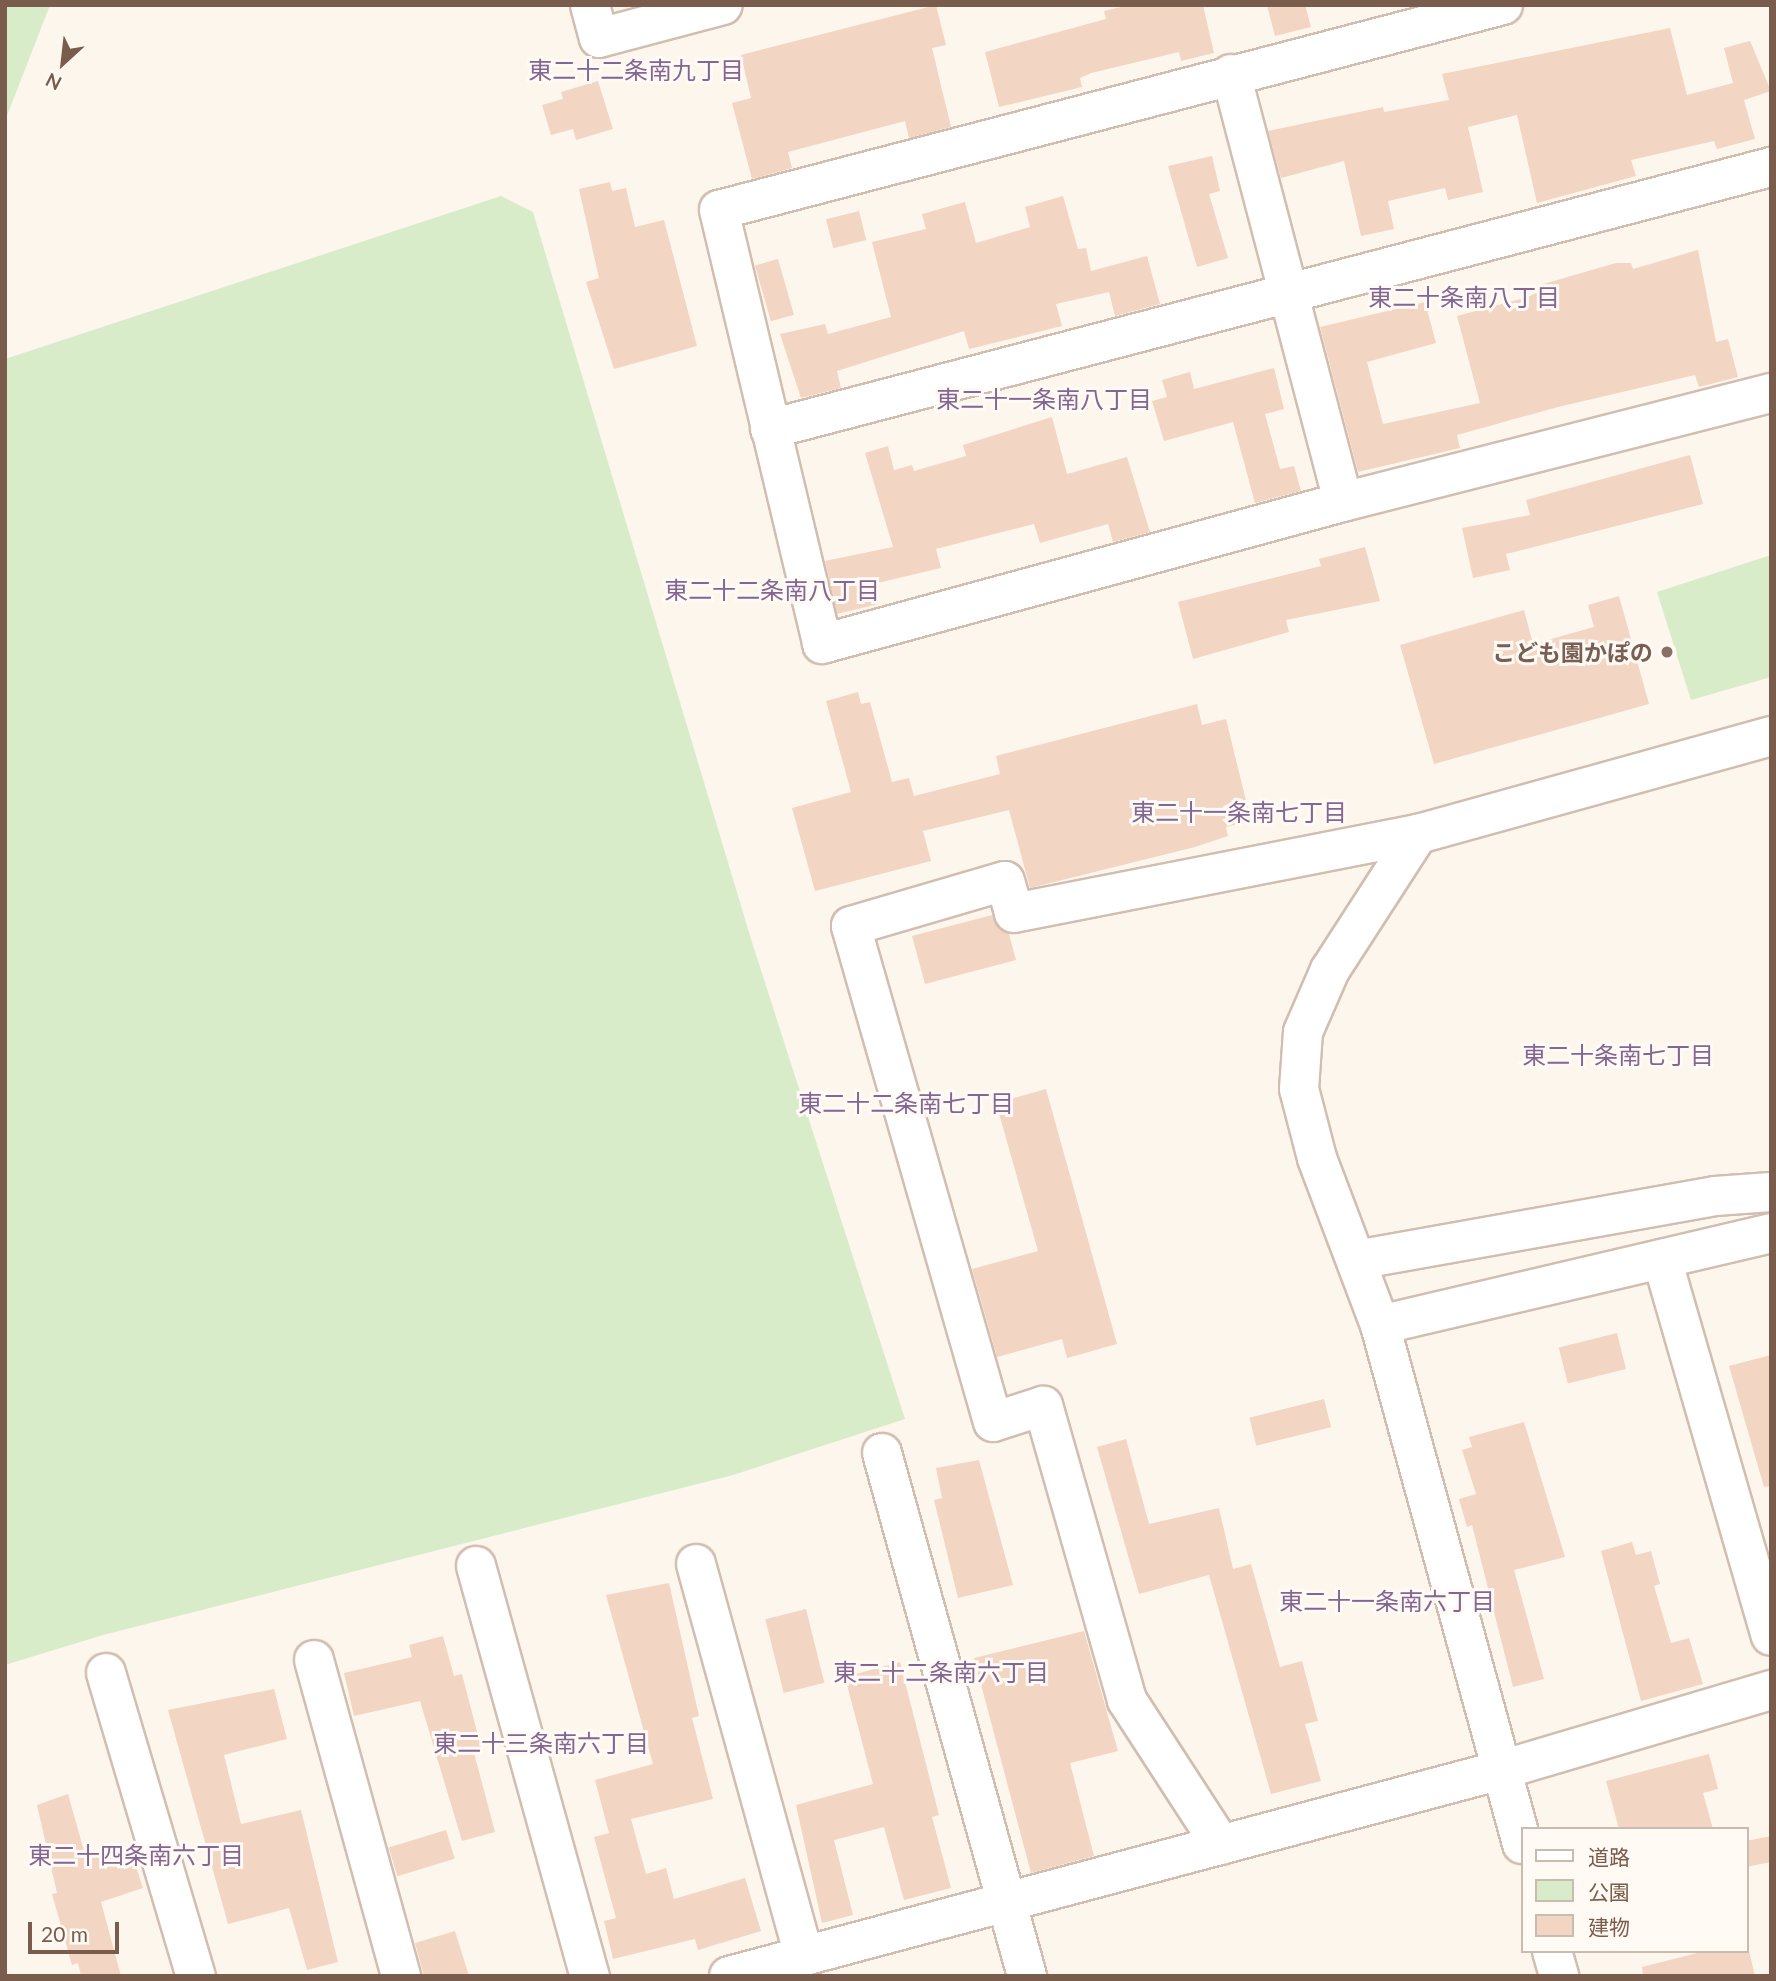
<!DOCTYPE html>
<meta charset="utf-8">
<style>
body{margin:0}
#map{position:relative;width:1776px;height:1981px;overflow:hidden;background:#fdf6ec;font-family:Lato,"Noto Sans JP",sans-serif}
div>[style]{position:absolute}
[style*='--x']{left:calc(var(--x)*1px);top:calc(var(--y)*1px);width:calc(var(--w)*1px);rotate:calc(var(--a)*1deg)}
.green>*{inset:0;background:#d8ecc9}
.building>*{inset:0;background:#f3d5c3;transform-origin:0 0}
.roads{filter:drop-shadow(2px 0 #d1beb0) drop-shadow(-2px 0 #d1beb0) drop-shadow(0 2px #d1beb0) drop-shadow(0 -2px #d1beb0)}
.minor>*{height:38px;margin:-19px;padding:0 19px;transform-origin:19px;border-radius:19px;background:#fff}
.dots>*{width:19px;height:19px;translate:-50% -50%;box-sizing:border-box;border:4px solid #fffaf3;border-radius:50%}
span{translate:-50% -50%;white-space:nowrap;text-align:center;line-height:1.15;-webkit-text-stroke:6px #fffaf3;paint-order:stroke}
.education-label{font-size:23px;color:#785e54;font-weight:700}
.right{translate:-100% -50%;text-align:right}
.neighbourhood-label{font-size:24px;color:#846695}
.frame{position:absolute;inset:0;border:7px solid #7a5c4d;pointer-events:none}
.legend{position:absolute;left:1521px;top:1827px;width:228px;height:126px;box-sizing:border-box;background:#fffaf3;border:2px solid #cabbb1;margin:0;padding:9px 12px;list-style:none;font-size:21px;color:#7a5c4d}
.legend li{display:flex;align-items:center;gap:14px;height:35px}
.legend b{width:35px;border:2px solid #cabbb1}
.north{position:absolute;left:28px;top:28px;width:70px;height:70px;-webkit-text-stroke:5px #fffaf3;paint-order:stroke;rotate:207deg;font-size:19px;font-weight:700;line-height:28px;text-align:center;color:#7a5c4d}
.north::after{content:'';display:block;margin:auto;width:24px;height:32px;background:#7a5c4d;clip-path:polygon(50% 0,100% 100%,50% 72%,0 100%)}
.scale{position:absolute;left:28px;top:1922px;width:91px;height:32px;box-sizing:border-box;border:4px solid #7a5c4d;border-top:0;padding-left:9px;font-size:21px;line-height:24px;white-space:nowrap;color:#7a5c4d;-webkit-text-stroke:5px #fffaf3;paint-order:stroke}
</style>
<div id="map">
<div class="green">
<i style="clip-path:polygon(5px 5px,50px 5px,5px 121px)"></i>
<i style="clip-path:polygon(501px 196px,533px 212px,751px 939px,905px 1419px,733px 1475px,103px 1635px,5px 1665px,5px 359px)"></i>
<i style="clip-path:polygon(1771px 555px,1771px 677px,1691px 700px,1657px 592px)"></i>
</div>
<div class="building">
<i style="clip-path:polygon(936px 5px,946px 45px,932px 48px,951px 127px,909px 138px,905px 121px,788px 152px,792px 168px,752px 179px,732px 103px,751px 98px,741px 55px)"></i>
<i style="clip-path:polygon(1129px 5px,1203px 5px,1214px 53px,1181px 61px,1179px 52px,1091px 73px,1080px 78px,1082px 87px,999px 107px,985px 52px,1106px 19px,1104px 11px)"></i>
<i style="clip-path:polygon(1267px 5px,1305px 5px,1311px 27px,1275px 36px)"></i>
<i style="clip-path:polygon(1670px 28px,1687px 95px,1733px 83px,1724px 48px,1750px 41px,1771px 91px,1744px 100px,1755px 139px,1717px 149px,1714px 141px,1631px 160px,1636px 176px,1537px 203px,1517px 115px,1468px 127px,1483px 192px,1448px 200px,1445px 188px,1388px 201px,1394px 229px,1361px 236px,1344px 161px,1281px 178px,1268px 131px,1383px 107px,1384px 112px,1449px 100px,1442px 74px)"></i>
<i style="clip-path:polygon(598px 81px,613px 129px,576px 140px,573px 129px,551px 135px,542px 105px,563px 99px,561px 92px)"></i>
<i style="clip-path:polygon(1212px 156px,1220px 191px,1209px 194px,1228px 258px,1197px 267px,1168px 166px)"></i>
<i style="clip-path:polygon(610px 182px,612px 191px,626px 188px,635px 227px,664px 220px,697px 346px,614px 369px,586px 282px,599px 278px,579px 189px)"></i>
<i style="clip-path:polygon(1063px 196px,1078px 249px,1086px 248px,1091px 271px,1147px 256px,1160px 304px,1115px 316px,1109px 292px,1056px 304px,1062px 326px,969px 349px,964px 331px,837px 371px,841px 388px,801px 398px,780px 334px,825px 324px,828px 334px,891px 317px,872px 242px,926px 229px,922px 214px,965px 202px,976px 243px,1030px 227px,1025px 207px)"></i>
<i style="left:859px;top:211px;width:30px;height:34px;rotate:76deg"></i>
<i style="clip-path:polygon(1698px 250px,1716px 342px,1728px 339px,1738px 377px,1699px 387px,1695px 375px,1558px 407px,1457px 435px,1460px 448px,1358px 472px,1320px 327px,1425px 302px,1436px 343px,1367px 362px,1383px 424px,1480px 403px,1457px 316px,1528px 297px,1542px 290px,1540px 285px,1616px 263px,1631px 263px,1633px 269px)"></i>
<i style="left:778px;top:259px;width:58px;height:24px;rotate:74deg"></i>
<i style="clip-path:polygon(1274px 368px,1284px 409px,1265px 414px,1280px 469px,1294px 466px,1301px 491px,1255px 503px,1233px 422px,1164px 441px,1152px 401px,1167px 397px,1162px 380px,1190px 372px,1194px 389px)"></i>
<i style="clip-path:polygon(1052px 417px,1067px 474px,1127px 457px,1150px 532px,1113px 542px,1108px 524px,1040px 543px,1034px 524px,936px 549px,941px 568px,873px 584px,878px 604px,837px 614px,825px 561px,893px 547px,865px 453px,888px 446px,894px 470px,912px 465px,914px 471px,966px 456px,963px 445px)"></i>
<i style="clip-path:polygon(1690px 455px,1703px 504px,1506px 554px,1510px 570px,1473px 578px,1462px 528px,1530px 515px,1526px 500px)"></i>
<i style="clip-path:polygon(1365px 547px,1380px 601px,1286px 620px,1289px 632px,1193px 659px,1178px 602px,1321px 566px,1319px 559px)"></i>
<i style="clip-path:polygon(1619px 596px,1649px 704px,1434px 764px,1400px 645px,1524px 610px,1533px 644px,1594px 627px,1588px 605px)"></i>
<i style="clip-path:polygon(858px 692px,861px 704px,870px 702px,892px 782px,909px 778px,914px 796px,1000px 774px,996px 756px,1197px 704px,1202px 725px,1226px 719px,1251px 821px,1226px 827px,1228px 836px,1195px 847px,1030px 888px,1009px 810px,923px 831px,931px 861px,815px 891px,792px 808px,851px 792px,826px 701px)"></i>
<i style="clip-path:polygon(992px 915px,1009px 934px,1016px 960px,925px 984px,912px 936px)"></i>
<i style="clip-path:polygon(1046px 1089px,1117px 1344px,1067px 1358px,1062px 1339px,997px 1357px,972px 1269px,1038px 1251px,996px 1103px)"></i>
<i style="left:1617px;top:1333px;width:37px;height:60px;rotate:76deg"></i>
<i style="clip-path:polygon(1771px 1355px,1771px 1486px,1764px 1487px,1729px 1366px)"></i>
<i style="left:1324px;top:1399px;width:29px;height:77px;rotate:76deg"></i>
<i style="clip-path:polygon(1524px 1422px,1565px 1557px,1514px 1570px,1544px 1679px,1513px 1687px,1472px 1525px,1467px 1527px,1459px 1499px,1476px 1494px,1462px 1450px,1472px 1447px,1469px 1437px)"></i>
<i style="clip-path:polygon(1126px 1439px,1149px 1524px,1219px 1508px,1233px 1569px,1251px 1564px,1280px 1667px,1302px 1661px,1318px 1721px,1305px 1724px,1321px 1781px,1271px 1794px,1209px 1575px,1139px 1594px,1097px 1447px)"></i>
<i style="clip-path:polygon(979px 1460px,1013px 1585px,958px 1598px,934px 1500px,942px 1498px,936px 1468px)"></i>
<i style="clip-path:polygon(1632px 1542px,1636px 1555px,1651px 1551px,1660px 1584px,1654px 1586px,1671px 1643px,1689px 1638px,1703px 1684px,1641px 1701px,1601px 1551px)"></i>
<i style="clip-path:polygon(669px 1583px,699px 1716px,692px 1718px,713px 1799px,631px 1819px,646px 1874px,666px 1868px,674px 1899px,745px 1878px,761px 1931px,698px 1950px,695px 1939px,613px 1959px,604px 1921px,616px 1918px,594px 1837px,609px 1833px,595px 1780px,653px 1764px,606px 1595px)"></i>
<i style="left:806px;top:1609px;width:76px;height:42px;rotate:76deg"></i>
<i style="clip-path:polygon(1084px 1631px,1118px 1751px,1070px 1763px,1094px 1856px,1031px 1873px,974px 1658px)"></i>
<i style="clip-path:polygon(443px 1636px,454px 1676px,462px 1674px,482px 1751px,474px 1753px,495px 1832px,462px 1841px,420px 1701px,354px 1716px,344px 1673px,412px 1657px,409px 1645px)"></i>
<i style="clip-path:polygon(900px 1662px,939px 1815px,932px 1817px,951px 1888px,904px 1900px,884px 1827px,834px 1840px,853px 1915px,822px 1923px,796px 1805px,873px 1784px,845px 1677px)"></i>
<i style="clip-path:polygon(274px 1689px,287px 1739px,224px 1755px,241px 1824px,301px 1810px,338px 1962px,307px 1970px,289px 1908px,228px 1924px,168px 1710px)"></i>
<i style="clip-path:polygon(1709px 1754px,1718px 1789px,1703px 1793px,1713px 1829px,1619px 1829px,1606px 1781px)"></i>
<i style="clip-path:polygon(68px 1794px,86px 1858px,129px 1846px,143px 1888px,101px 1902px,121px 1976px,81px 1976px,78px 1963px,72px 1965px,52px 1894px,57px 1893px,37px 1805px)"></i>
<i style="left:446px;top:1830px;width:30px;height:60px;rotate:73deg"></i>
<i style="clip-path:polygon(1771px 1836px,1771px 1862px,1746px 1867px,1746px 1841px)"></i>
<i style="clip-path:polygon(455px 1931px,469px 1976px,424px 1976px,415px 1943px)"></i>
<i style="clip-path:polygon(1705px 1951px,1749px 1951px,1755px 1976px,1643px 1976px,1642px 1967px)"></i>
</div>
<div class="roads">
<div class="minor">
<i style="--x:590;--y:5;--w:34;--a:75"></i>
<i style="--x:599;--y:38;--w:128;--a:-14.9"></i>
<i style="--x:1503;--y:5;--w:810;--a:165.35"></i>
<i style="--x:719;--y:210;--w:446;--a:76.6"></i>
<i style="--x:822;--y:644;--w:540;--a:-15.25"></i>
<i style="--x:1343;--y:502;--w:442;--a:-14.3"></i>
<i style="--x:1231;--y:74;--w:442;--a:75.3"></i>
<i style="--x:770;--y:429;--w:1035;--a:-14.67"></i>
<i style="--x:1662;--y:1259;--w:392;--a:73.9"></i>
<i style="--x:1356;--y:1260;--w:365;--a:-10.1"></i>
<i style="--x:1715;--y:1196;--w:56;--a:-4.1"></i>
<i style="--x:1380;--y:1325;--w:178;--a:-110.7"></i>
<i style="--x:1317;--y:1158;--w:71;--a:-104.6"></i>
<i style="--x:1299;--y:1089;--w:57;--a:-86"></i>
<i style="--x:1303;--y:1032;--w:68;--a:-66.5"></i>
<i style="--x:1330;--y:970;--w:162;--a:-57.1"></i>
<i style="--x:882;--y:1453;--w:543;--a:74.5"></i>
<i style="--x:696;--y:1564;--w:407;--a:74.6"></i>
<i style="--x:476;--y:1566;--w:426;--a:74.5"></i>
<i style="--x:314;--y:1660;--w:328;--a:74.6"></i>
<i style="--x:106;--y:1673;--w:316;--a:73.5"></i>
<i style="--x:1522;--y:1844;--w:538;--a:-105.3"></i>
<i style="--x:1380;--y:1325;--w:402;--a:-13.2"></i>
<i style="--x:1221;--y:1845;--w:173;--a:-123"></i>
<i style="--x:1127;--y:1700;--w:306;--a:-105.9"></i>
<i style="--x:1043;--y:1406;--w:52;--a:162.3"></i>
<i style="--x:993;--y:1422;--w:516;--a:-105.98"></i>
<i style="--x:851;--y:926;--w:160;--a:-16.3"></i>
<i style="--x:1005;--y:881;--w:33;--a:74"></i>
<i style="--x:1014;--y:913;--w:412;--a:-11.1"></i>
<i style="--x:1418;--y:834;--w:366;--a:-15.5"></i>
<i style="--x:1552;--y:1951;--w:26;--a:74"></i>
<i style="--x:729;--y:1976;--w:799;--a:-14.94"></i>
<i style="--x:1501;--y:1770;--w:282;--a:-16.5"></i>
</div>
</div>
<div class="dots">
<i style="left:1667px;top:652px;background:#8d6e63"></i>
</div>
<div class="education-label">
<span class="right" style="left:1653px;top:652px">こども園かぽの</span>
</div>
<div class="neighbourhood-label">
<span style="left:636px;top:70px">東二十二条南九丁目</span>
<span style="left:1464px;top:297px">東二十条南八丁目</span>
<span style="left:1044px;top:399px">東二十一条南八丁目</span>
<span style="left:772px;top:590px">東二十二条南八丁目</span>
<span style="left:1239px;top:812px">東二十一条南七丁目</span>
<span style="left:1618px;top:1055px">東二十条南七丁目</span>
<span style="left:906px;top:1103px">東二十二条南七丁目</span>
<span style="left:1387px;top:1601px">東二十一条南六丁目</span>
<span style="left:941px;top:1672px">東二十二条南六丁目</span>
<span style="left:541px;top:1743px">東二十三条南六丁目</span>
<span style="left:136px;top:1855px">東二十四条南六丁目</span>
</div>
<div class="frame"></div>
<ul class="legend">
<li><b style="height:9px;background:#fff"></b>道路</li>
<li><b style="height:19px;background:#d8ecc9"></b>公園</li>
<li><b style="height:19px;background:#f3d5c3"></b>建物</li>
</ul>
<div class="north">N</div>
<div class="scale">20 m</div>
</div>
